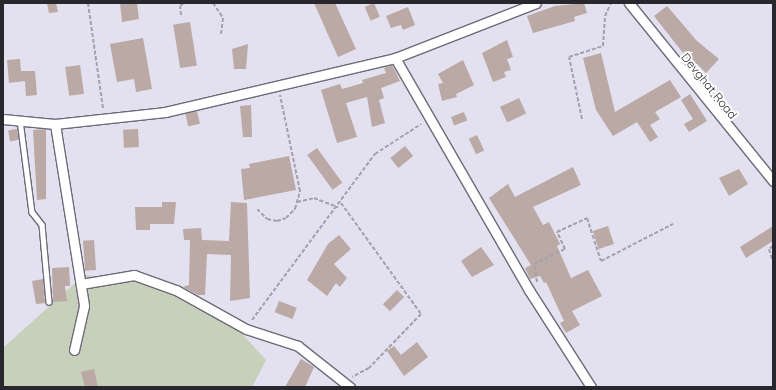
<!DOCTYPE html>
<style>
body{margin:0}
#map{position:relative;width:776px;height:390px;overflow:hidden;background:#e3e0ef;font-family:Quicksand,sans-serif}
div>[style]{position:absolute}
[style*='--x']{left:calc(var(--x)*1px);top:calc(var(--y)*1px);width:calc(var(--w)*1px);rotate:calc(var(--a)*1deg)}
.green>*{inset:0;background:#c7d0bb}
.building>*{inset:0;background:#baa9a4;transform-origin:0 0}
.path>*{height:2px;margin-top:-1px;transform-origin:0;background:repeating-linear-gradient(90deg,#a4a1ad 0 4px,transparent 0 6px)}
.roads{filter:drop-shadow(1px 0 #6d6a78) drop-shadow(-1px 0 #6d6a78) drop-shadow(0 1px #6d6a78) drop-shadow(0 -1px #6d6a78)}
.lane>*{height:4.5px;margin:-2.25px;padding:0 2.25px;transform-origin:2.25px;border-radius:2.25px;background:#fff}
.street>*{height:9px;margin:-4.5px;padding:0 4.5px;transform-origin:4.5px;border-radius:4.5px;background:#fff}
span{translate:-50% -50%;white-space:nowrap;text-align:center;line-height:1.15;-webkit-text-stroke:4px #fff;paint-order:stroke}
.street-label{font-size:12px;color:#28272d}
.frame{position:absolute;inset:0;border:4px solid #28272d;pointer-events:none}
</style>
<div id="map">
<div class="green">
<i style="clip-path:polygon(84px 275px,134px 280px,222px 312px,266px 360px,252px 387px,3px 387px,3px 348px)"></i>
</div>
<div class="building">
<i style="clip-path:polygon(47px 3px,56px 3px,58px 12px,49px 13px)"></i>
<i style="clip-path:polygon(120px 3px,137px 3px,139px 19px,122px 22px)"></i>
<i style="clip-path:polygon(314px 3px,335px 3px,356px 49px,338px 57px)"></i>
<i style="left:374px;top:3px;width:15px;height:10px;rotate:67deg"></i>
<i style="clip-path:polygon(584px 3px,587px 13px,574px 17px,575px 21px,533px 33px,527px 16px,555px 6px)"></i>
<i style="clip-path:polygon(667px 6px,697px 41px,719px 59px,706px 73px,697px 64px,694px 67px,654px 16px)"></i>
<i style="clip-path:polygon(408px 7px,415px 25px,403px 30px,401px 25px,391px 28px,386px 16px)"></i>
<i style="left:190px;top:22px;width:44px;height:17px;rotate:81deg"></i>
<i style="clip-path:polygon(143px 38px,152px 89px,136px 92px,134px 79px,117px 82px,110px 44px)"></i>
<i style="clip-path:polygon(507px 40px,513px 57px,507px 59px,511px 70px,504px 72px,506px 77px,493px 82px,482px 53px)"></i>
<i style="clip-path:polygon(248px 44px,246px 69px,234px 69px,232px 49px)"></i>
<i style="clip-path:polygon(601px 53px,615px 112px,670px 80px,681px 97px,655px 112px,660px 119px,650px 125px,658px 137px,650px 142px,637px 122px,613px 136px,596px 110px,583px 58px)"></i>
<i style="clip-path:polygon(20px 59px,21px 71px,35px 71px,37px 95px,26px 96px,25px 81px,9px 83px,7px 60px)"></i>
<i style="clip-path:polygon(463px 60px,474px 85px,456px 94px,457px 97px,442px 101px,438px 84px,443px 83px,438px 74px)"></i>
<i style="left:80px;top:65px;width:29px;height:15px;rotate:82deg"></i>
<i style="clip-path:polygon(392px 65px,400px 81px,381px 88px,384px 98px,379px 100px,385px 123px,372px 127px,367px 97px,346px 103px,357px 137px,337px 143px,321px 90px,340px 84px,342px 89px,363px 83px,362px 80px,386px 73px,384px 68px)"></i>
<i style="clip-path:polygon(690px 94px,707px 121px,689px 132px,684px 124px,693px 119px,681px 100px)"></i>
<i style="left:519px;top:98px;width:17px;height:21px;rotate:65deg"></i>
<i style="clip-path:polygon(251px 105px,252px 137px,243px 137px,240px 106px)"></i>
<i style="left:197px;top:111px;width:13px;height:12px;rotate:77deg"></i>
<i style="left:464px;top:112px;width:9px;height:14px;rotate:69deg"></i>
<i style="left:17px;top:129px;width:11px;height:9px;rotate:80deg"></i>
<i style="clip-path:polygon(46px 129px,46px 199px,37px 200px,33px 130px)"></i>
<i style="left:138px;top:129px;width:18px;height:15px;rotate:87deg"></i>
<i style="left:477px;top:135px;width:17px;height:9px;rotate:65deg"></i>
<i style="left:405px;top:146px;width:13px;height:19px;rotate:51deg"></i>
<i style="left:317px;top:148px;width:43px;height:12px;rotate:54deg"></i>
<i style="clip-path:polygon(289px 156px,296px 190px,244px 200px,241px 169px,250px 168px,249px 164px)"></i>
<i style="clip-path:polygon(573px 167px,581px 185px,533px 207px,543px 225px,549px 222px,560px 244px,557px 246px,571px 278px,588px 270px,602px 296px,572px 311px,580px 325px,566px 333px,560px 323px,564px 321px,546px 282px,544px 283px,540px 276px,530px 279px,525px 268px,531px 265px,489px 198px,508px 184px,515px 197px)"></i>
<i style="clip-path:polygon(739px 169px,748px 184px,729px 196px,719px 178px)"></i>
<i style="clip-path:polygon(162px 202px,176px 202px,174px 224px,150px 224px,150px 230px,136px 230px,135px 207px,162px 207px)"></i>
<i style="clip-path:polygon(231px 202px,247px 203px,250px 298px,230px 301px,231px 255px,207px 254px,205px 295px,198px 295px,183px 287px,189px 285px,190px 240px,184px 240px,183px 229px,201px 228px,202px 240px,229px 241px)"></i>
<i style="left:608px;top:226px;width:19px;height:16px;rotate:72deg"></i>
<i style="clip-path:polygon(773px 226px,773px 241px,746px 258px,740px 247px)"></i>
<i style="clip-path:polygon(339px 235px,351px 249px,334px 264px,347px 278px,340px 287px,336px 283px,327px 296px,307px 280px,328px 244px)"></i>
<i style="left:94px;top:240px;width:30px;height:11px;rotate:86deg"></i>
<i style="clip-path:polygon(481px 247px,494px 265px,472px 277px,461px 261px)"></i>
<i style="clip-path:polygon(69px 267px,70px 286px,65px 286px,67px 301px,53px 302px,52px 268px)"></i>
<i style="clip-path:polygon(43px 279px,45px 303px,36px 304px,32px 281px)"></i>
<i style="left:397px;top:290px;width:10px;height:20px;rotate:45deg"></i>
<i style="left:279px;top:301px;width:19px;height:12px;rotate:21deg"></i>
<i style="clip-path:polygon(417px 342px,428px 357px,404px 376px,387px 351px,394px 346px,401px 355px)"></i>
<i style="clip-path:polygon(301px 359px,314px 367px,305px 387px,285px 387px)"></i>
<i style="clip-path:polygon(94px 369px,98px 387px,85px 387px,81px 372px)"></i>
</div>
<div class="path">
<i style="--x:88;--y:3;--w:107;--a:81.9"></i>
<i style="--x:213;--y:3;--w:18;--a:56"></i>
<i style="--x:223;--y:18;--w:16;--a:97"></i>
<i style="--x:181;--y:15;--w:9;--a:-96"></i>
<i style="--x:180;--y:6;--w:5;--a:-37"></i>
<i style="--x:582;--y:119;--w:63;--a:-101.8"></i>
<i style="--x:569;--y:57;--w:36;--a:-18"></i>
<i style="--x:603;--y:46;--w:30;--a:-86"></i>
<i style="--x:605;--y:16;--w:14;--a:-65"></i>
<i style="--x:297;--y:202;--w:17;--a:-13"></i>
<i style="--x:314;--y:198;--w:26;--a:21"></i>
<i style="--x:341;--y:203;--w:137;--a:54.2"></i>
<i style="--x:421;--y:314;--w:75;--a:133.9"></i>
<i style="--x:369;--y:368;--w:19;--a:152"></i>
<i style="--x:257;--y:209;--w:14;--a:45"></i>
<i style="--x:267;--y:219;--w:10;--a:11"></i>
<i style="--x:277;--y:221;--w:9;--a:-18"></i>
<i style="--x:286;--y:218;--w:13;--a:-45"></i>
<i style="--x:295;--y:209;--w:19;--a:-74"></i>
<i style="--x:300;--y:191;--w:98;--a:-101.8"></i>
<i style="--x:773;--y:246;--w:5;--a:143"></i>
<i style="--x:769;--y:249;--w:14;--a:73"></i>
<i style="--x:537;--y:282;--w:18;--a:-99"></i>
<i style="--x:534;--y:264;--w:34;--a:-26"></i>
<i style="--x:565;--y:249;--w:19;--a:-115"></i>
<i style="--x:557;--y:232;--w:33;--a:-25"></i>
<i style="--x:587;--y:218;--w:45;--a:72"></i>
<i style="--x:601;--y:261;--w:81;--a:-27.2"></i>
<i style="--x:252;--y:320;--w:207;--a:-53.5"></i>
<i style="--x:375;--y:154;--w:55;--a:-33.1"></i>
</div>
<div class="roads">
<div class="lane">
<i style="--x:20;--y:120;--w:93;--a:82.6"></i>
<i style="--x:32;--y:212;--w:16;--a:52"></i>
<i style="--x:42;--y:225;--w:77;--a:84.8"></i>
</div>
<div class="street">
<i style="--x:629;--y:3;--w:229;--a:51"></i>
<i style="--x:395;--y:58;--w:268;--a:60"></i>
<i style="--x:529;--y:290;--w:115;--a:57.4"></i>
<i style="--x:3;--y:119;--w:52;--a:5.5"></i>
<i style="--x:55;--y:124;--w:111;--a:-6.2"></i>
<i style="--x:165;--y:112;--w:236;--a:-13.2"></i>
<i style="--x:395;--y:58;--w:151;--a:-21.3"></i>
<i style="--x:55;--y:124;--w:184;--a:80.9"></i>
<i style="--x:84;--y:306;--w:45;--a:102.8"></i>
<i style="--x:81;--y:284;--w:54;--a:-9.6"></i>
<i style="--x:134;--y:275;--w:45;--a:19.7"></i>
<i style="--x:176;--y:290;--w:80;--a:29.1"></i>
<i style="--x:246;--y:329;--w:55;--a:18.1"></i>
<i style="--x:298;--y:346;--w:66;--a:38.3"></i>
</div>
</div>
<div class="street-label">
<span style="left:709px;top:86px;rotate:51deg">Devghat Road</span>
</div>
<div class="frame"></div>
</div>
